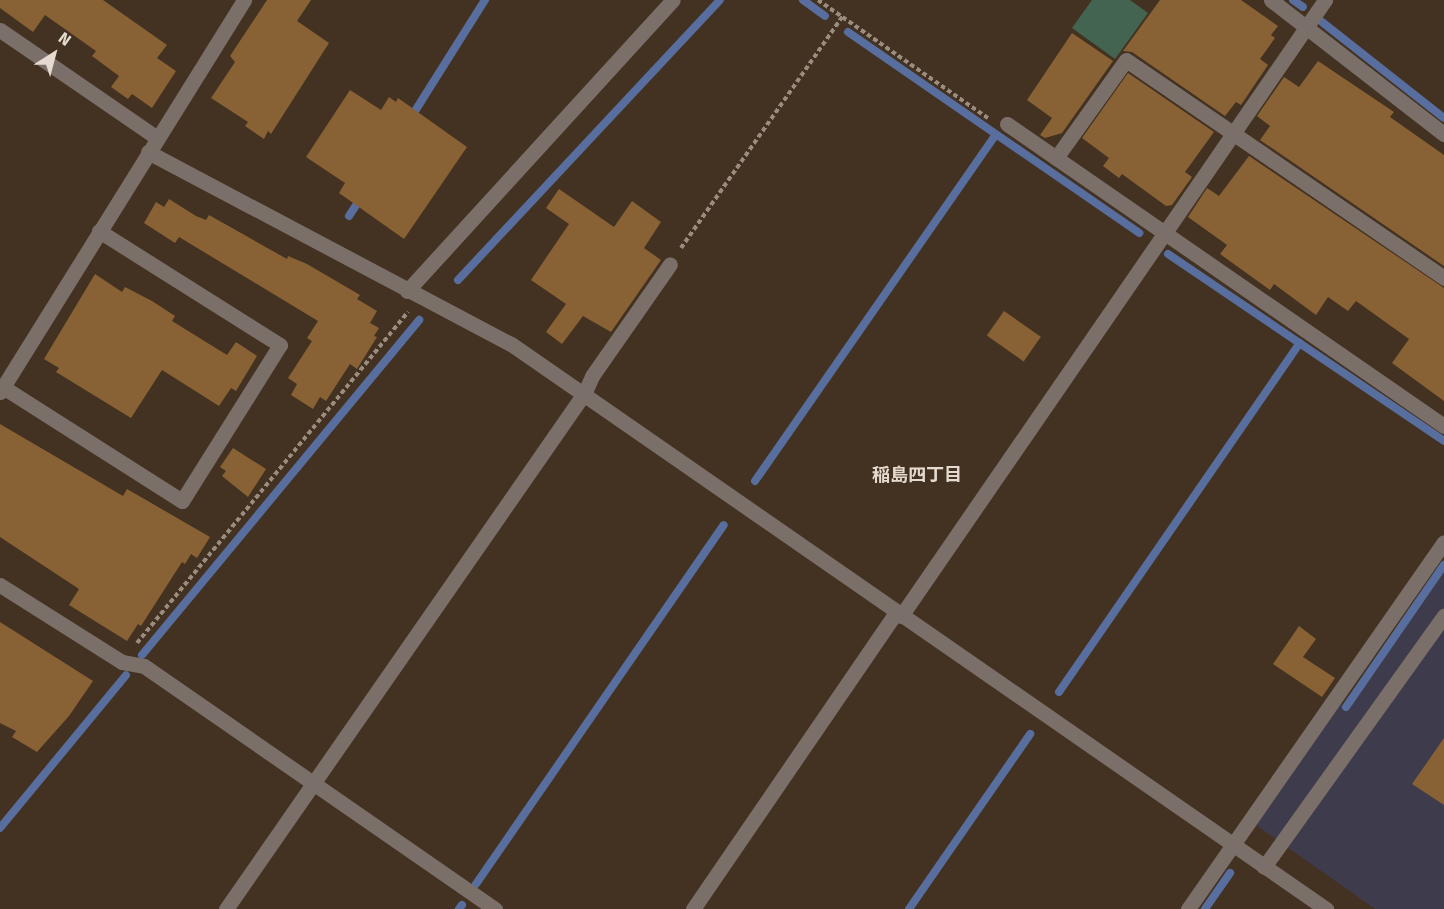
<!DOCTYPE html>
<meta charset="utf-8">
<style>
body{margin:0}
#map{position:relative;width:1444px;height:909px;overflow:hidden;background:#433221;font-family:"Fira Sans","Noto Sans JP",sans-serif}
div>[style]{position:absolute}
[style*='--x']{left:calc(var(--x)*1px);top:calc(var(--y)*1px);width:calc(var(--w)*1px);rotate:calc(var(--a)*1deg)}
.commercial>*{inset:0;background:#3e3b4c}
.green>*{inset:0;background:#426451}
.stream>*{height:8px;margin:-4px;padding:0 4px;transform-origin:4px;border-radius:4px;background:#586e9e}
.building>*{inset:0;background:#886134;transform-origin:0 0}
.path>*{height:4px;margin-top:-2px;transform-origin:0;background:repeating-linear-gradient(90deg,#9a8d7f 0 4.5px,transparent 0 7.5px)}
.minor>*{height:15px;margin:-7.5px;padding:0 7.5px;transform-origin:7.5px;border-radius:7.5px;background:#7b6f6a}
span{translate:-50% -50%;white-space:nowrap;text-align:center;line-height:1.15;-webkit-text-stroke:4.5px #433221;paint-order:stroke}
.neighbourhood-label{font-size:18px;color:#e4dacf;font-weight:700}
.north{position:absolute;left:24px;top:24px;width:60px;height:60px;-webkit-text-stroke:4px #433221;paint-order:stroke;rotate:36deg;font-size:16px;font-weight:700;line-height:24px;text-align:center;color:#e4dacf}
.north::after{content:'';display:block;margin:auto;width:21px;height:27px;background:#e4dacf;clip-path:polygon(50% 0,100% 100%,50% 72%,0 100%)}
</style>
<div id="map">
<div class="commercial">
<i style="clip-path:polygon(1444px 571px,1444px 909px,1375px 909px,1256px 825px,1341px 704px,1348px 708px)"></i>
</div>
<div class="green">
<i style="clip-path:polygon(1092px 0,1130px 0,1148px 13px,1115px 59px,1072px 28px)"></i>
</div>
<div class="stream">
<i style="--x:803;--y:0;--w:27;--a:36"></i>
<i style="--x:1293;--y:0;--w:12;--a:35"></i>
<i style="--x:1322;--y:22;--w:155;--a:38.2"></i>
<i style="--x:848;--y:32;--w:354;--a:34.6"></i>
<i style="--x:410;--y:119;--w:141;--a:-57.8"></i>
<i style="--x:349;--y:216;--w:24;--a:-57"></i>
<i style="--x:1168;--y:254;--w:333;--a:34.1"></i>
<i style="--x:458;--y:280;--w:383;--a:-46.9"></i>
<i style="--x:755;--y:481;--w:422;--a:-55.2"></i>
<i style="--x:142;--y:655;--w:435;--a:-50.4"></i>
<i style="--x:1059;--y:692;--w:424;--a:-55.4"></i>
<i style="--x:1346;--y:707;--w:173;--a:-55.4"></i>
<i style="--x:0;--y:828;--w:198;--a:-50.5"></i>
<i style="--x:476;--y:884;--w:436;--a:-55.4"></i>
<i style="--x:459;--y:909;--w:5;--a:-53"></i>
<i style="--x:909;--y:909;--w:213;--a:-55.3"></i>
<i style="--x:1205;--y:909;--w:44;--a:-55.2"></i>
</div>
<div class="building">
<i style="clip-path:polygon(0 0,103px 0,167px 45px,157px 58px,176px 71px,152px 108px,132px 94px,128px 99px,111px 87px,119px 76px,92px 56px,96px 51px,45px 15px,33px 32px,0 8px)"></i>
<i style="clip-path:polygon(267px 0,311px 0,297px 21px,329px 43px,271px 134px,268px 131px,264px 139px,245px 126px,248px 122px,211px 98px,235px 62px,230px 56px)"></i>
<i style="clip-path:polygon(1160px 0,1241px 0,1278px 26px,1271px 35px,1275px 38px,1260px 59px,1268px 65px,1241px 105px,1236px 102px,1225px 116px,1132px 52px,1123px 51px)"></i>
<i style="clip-path:polygon(1072px 33px,1113px 61px,1062px 133px,1045px 138px,1040px 135px,1052px 118px,1027px 100px)"></i>
<i style="clip-path:polygon(1318px 61px,1394px 112px,1390px 117px,1444px 155px,1444px 266px,1260px 140px,1270px 126px,1257px 116px,1284px 77px,1299px 87px)"></i>
<i style="clip-path:polygon(1128px 73px,1214px 132px,1185px 172px,1192px 177px,1172px 205px,1166px 206px,1122px 174px,1119px 178px,1103px 166px,1109px 158px,1082px 138px)"></i>
<i style="clip-path:polygon(350px 90px,381px 110px,389px 97px,396px 102px,398px 98px,467px 147px,404px 239px,339px 193px,345px 183px,306px 157px)"></i>
<i style="clip-path:polygon(1249px 156px,1444px 288px,1444px 401px,1392px 363px,1409px 339px,1356px 301px,1348px 311px,1328px 297px,1316px 315px,1274px 284px,1270px 290px,1220px 254px,1227px 245px,1188px 217px,1207px 188px,1219px 196px)"></i>
<i style="clip-path:polygon(559px 189px,614px 227px,632px 201px,661px 222px,644px 248px,661px 260px,611px 332px,583px 316px,562px 344px,546px 332px,566px 304px,531px 280px,569px 224px,546px 208px)"></i>
<i style="clip-path:polygon(169px 199px,196px 216px,206px 220px,209px 215px,287px 259px,288px 256px,307px 264px,360px 295px,357px 299px,377px 311px,370px 323px,379px 328px,374px 336px,377px 337px,357px 369px,350px 364px,326px 401px,320px 397px,313px 409px,291px 395px,297px 384px,288px 378px,312px 341px,307px 338px,318px 321px,179px 237px,175px 243px,144px 223px,156px 202px,164px 207px)"></i>
<i style="clip-path:polygon(95px 274px,122px 292px,125px 287px,152px 301px,175px 316px,172px 321px,227px 355px,236px 342px,257px 356px,236px 391px,231px 388px,219px 406px,162px 370px,131px 418px,56px 372px,59px 368px,44px 359px)"></i>
<i style="left:1004px;top:311px;width:45px;height:30px;rotate:35deg"></i>
<i style="clip-path:polygon(0 424px,123px 496px,127px 489px,210px 537px,197px 558px,191px 554px,185px 564px,182px 562px,141px 626px,138px 624px,127px 641px,69px 605px,79px 589px,0 537px)"></i>
<i style="clip-path:polygon(233px 448px,266px 469px,248px 497px,222px 476px,226px 471px,220px 467px)"></i>
<i style="clip-path:polygon(0 622px,93px 681px,69px 716px,37px 752px,12px 737px,16px 731px,0 723px)"></i>
<i style="clip-path:polygon(1299px 626px,1316px 639px,1303px 657px,1335px 678px,1322px 697px,1273px 664px)"></i>
<i style="clip-path:polygon(1444px 738px,1444px 805px,1412px 784px)"></i>
</div>
<div class="path">
<i style="--x:818;--y:0;--w:207;--a:34.8"></i>
<i style="--x:681;--y:248;--w:282;--a:-55.1"></i>
<i style="--x:137;--y:643;--w:428;--a:-50.7"></i>
</div>
<div class="minor">
<i style="--x:1271;--y:0;--w:219;--a:37.8"></i>
<i style="--x:0;--y:30;--w:191;--a:34.5"></i>
<i style="--x:1007;--y:124;--w:531;--a:34.65"></i>
<i style="--x:148;--y:152;--w:411;--a:27.9"></i>
<i style="--x:511;--y:344;--w:992;--a:34.73"></i>
<i style="--x:1056;--y:158;--w:120;--a:-54.5"></i>
<i style="--x:1126;--y:60;--w:386;--a:34.4"></i>
<i style="--x:407;--y:291;--w:394;--a:-47.6"></i>
<i style="--x:3;--y:387;--w:212;--a:32.5"></i>
<i style="--x:182;--y:501;--w:184;--a:-57.9"></i>
<i style="--x:280;--y:345;--w:214;--a:-147.8"></i>
<i style="--x:0;--y:392;--w:462;--a:-58.1"></i>
<i style="--x:0;--y:585;--w:144;--a:32.3"></i>
<i style="--x:122;--y:662;--w:22;--a:10"></i>
<i style="--x:144;--y:666;--w:427;--a:34.7"></i>
<i style="--x:901;--y:616;--w:748;--a:-55.46"></i>
<i style="--x:1264;--y:867;--w:309;--a:-54.4"></i>
<i style="--x:226;--y:909;--w:629;--a:-55.22"></i>
<i style="--x:585;--y:392;--w:17;--a:-66"></i>
<i style="--x:592;--y:376;--w:136;--a:-55.1"></i>
<i style="--x:693;--y:909;--w:359;--a:-55.6"></i>
<i style="--x:1188;--y:909;--w:447;--a:-55.1"></i>
</div>
<div class="neighbourhood-label">
<span style="left:917px;top:475px">稲島四丁目</span>
</div>
<div class="north">N</div>
</div>
